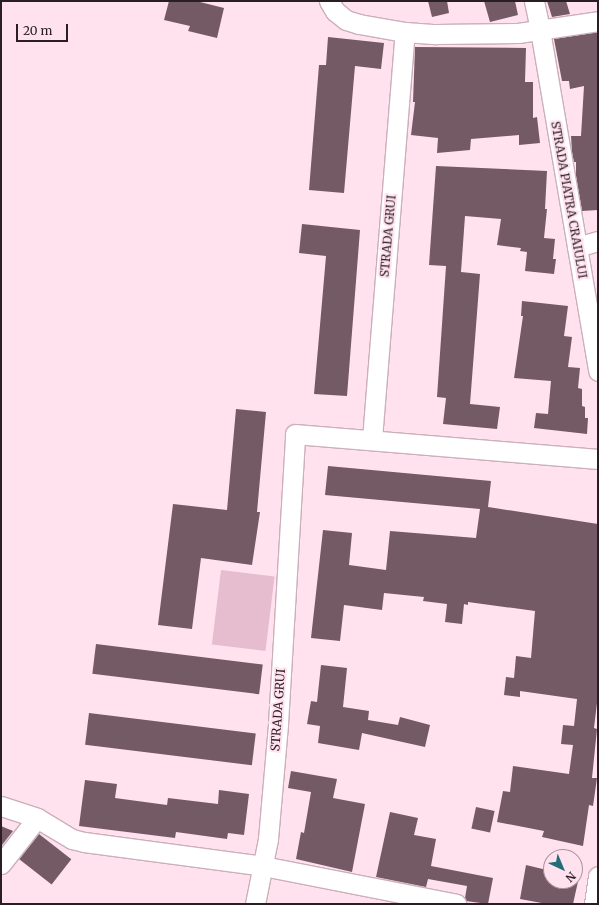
<!DOCTYPE html>
<style>
body{margin:0}
#map{position:relative;width:599px;height:905px;overflow:hidden;background:#ffe2ee;font-family:Merriweather,serif}
div>[style]{position:absolute}
[style*='--x']{left:calc(var(--x)*1px);top:calc(var(--y)*1px);width:calc(var(--w)*1px);rotate:calc(var(--a)*1deg)}
.green>*{inset:0;background:#e6bdcf;transform-origin:0 0}
.building>*{inset:0;background:#735a65;transform-origin:0 0}
.roads{filter:drop-shadow(1px 0 #cbafbb) drop-shadow(-1px 0 #cbafbb) drop-shadow(0 1px #cbafbb) drop-shadow(0 -1px #cbafbb)}
.minor>*{height:19px;margin:-9.5px;padding:0 9.5px;transform-origin:9.5px;border-radius:9.5px;background:#fff}
span{translate:-50% -50%;white-space:nowrap;text-align:center;line-height:1.15;-webkit-text-stroke:4px #ffe2ee;paint-order:stroke}
.street-label{font-size:12px;color:#291e23}
.frame{position:absolute;inset:0;border:2px solid #291e23;pointer-events:none}
.north{position:absolute;left:543px;top:849px;width:40px;height:40px;box-sizing:border-box;background:#ffe2ee;border:1px solid #a9949d;border-radius:50%;rotate:136deg;font-size:11px;font-weight:700;line-height:16px;text-align:center;color:#291e23}
.north::after{content:'';display:block;margin:auto;width:14px;height:18px;background:#256c79;clip-path:polygon(50% 0,100% 100%,50% 72%,0 100%)}
.scale{position:absolute;left:16px;top:24px;width:52px;height:18px;box-sizing:border-box;border:2px solid #291e23;border-top:0;padding-left:5px;font-size:12px;line-height:14px;white-space:nowrap;color:#291e23;-webkit-text-stroke:3px #ffe2ee;paint-order:stroke}
</style>
<div id="map">
<div class="green">
<i style="left:221px;top:570px;width:54px;height:75px;rotate:7deg"></i>
</div>
<div class="building">
<i style="clip-path:polygon(169px 1px,196px 1px,224px 8px,217px 38px,188px 31px,190px 26px,164px 20px)"></i>
<i style="clip-path:polygon(428px 1px,447px 1px,449px 13px,432px 17px)"></i>
<i style="clip-path:polygon(484px 1px,515px 1px,518px 15px,490px 22px)"></i>
<i style="clip-path:polygon(547px 1px,566px 1px,570px 14px,552px 17px)"></i>
<i style="clip-path:polygon(598px 32px,598px 210px,582px 211px,576px 177px,576px 162px,574px 162px,572px 152px,571px 136px,581px 136px,584px 86px,570px 89px,569px 81px,562px 81px,554px 39px)"></i>
<i style="clip-path:polygon(328px 37px,384px 43px,381px 69px,355px 66px,344px 193px,309px 190px,319px 65px,326px 65px)"></i>
<i style="clip-path:polygon(415px 47px,526px 48px,525px 82px,533px 82px,533px 118px,537px 117px,540px 143px,519px 145px,519px 135px,471px 139px,470px 150px,437px 153px,438px 138px,411px 135px,415px 102px,413px 102px)"></i>
<i style="clip-path:polygon(436px 166px,547px 171px,545px 209px,547px 209px,544px 238px,555px 239px,553px 259px,556px 259px,554px 274px,525px 271px,527px 252px,520px 251px,521px 248px,497px 245px,501px 219px,465px 216px,461px 272px,480px 274px,470px 404px,500px 407px,497px 429px,443px 424px,446px 398px,437px 397px,446px 266px,429px 265px)"></i>
<i style="clip-path:polygon(302px 224px,360px 230px,347px 396px,314px 394px,326px 256px,299px 253px)"></i>
<i style="clip-path:polygon(522px 301px,568px 306px,564px 336px,572px 337px,568px 367px,580px 368px,578px 388px,582px 389px,582px 406px,585px 407px,585px 418px,588px 418px,587px 434px,534px 428px,536px 413px,548px 414px,551px 381px,514px 378px,523px 316px,521px 316px)"></i>
<i style="clip-path:polygon(236px 409px,266px 412px,257px 512px,260px 512px,252px 565px,201px 558px,192px 629px,158px 625px,173px 504px,227px 510px)"></i>
<i style="clip-path:polygon(328px 466px,491px 481px,488px 507px,598px 524px,598px 695px,594px 728px,597px 729px,592px 778px,597px 778px,593px 806px,589px 805px,583px 846px,542px 837px,544px 831px,497px 822px,503px 791px,510px 792px,513px 766px,569px 774px,573px 745px,561px 744px,563px 725px,574px 726px,577px 699px,520px 691px,520px 697px,504px 695px,506px 677px,514px 678px,516px 656px,531px 658px,535px 611px,468px 602px,468px 605px,464px 604px,462px 624px,445px 622px,447px 604px,423px 601px,424px 597px,384px 593px,382px 610px,344px 605px,340px 641px,311px 638px,323px 530px,352px 533px,349px 565px,386px 570px,390px 531px,476px 538px,480px 509px,325px 495px)"></i>
<i style="left:96px;top:644px;width:168px;height:30px;rotate:7deg"></i>
<i style="clip-path:polygon(321px 665px,347px 668px,343px 707px,369px 711px,368px 720px,398px 725px,400px 717px,430px 725px,425px 747px,362px 733px,359px 750px,318px 743px,320px 726px,307px 724px,311px 701px,317px 702px)"></i>
<i style="left:89px;top:713px;width:168px;height:32px;rotate:7deg"></i>
<i style="clip-path:polygon(291px 771px,337px 779px,333px 798px,365px 804px,352px 872px,296px 859px,301px 832px,304px 833px,311px 792px,288px 788px)"></i>
<i style="clip-path:polygon(85px 780px,117px 784px,115px 798px,167px 805px,168px 798px,218px 804px,219px 790px,249px 794px,244px 835px,228px 833px,227px 839px,176px 832px,175px 838px,79px 826px)"></i>
<i style="left:476px;top:807px;width:19px;height:22px;rotate:12deg"></i>
<i style="clip-path:polygon(390px 812px,418px 818px,414px 835px,436px 839px,431px 866px,493px 878px,488px 904px,466px 901px,465px 898px,467px 886px,428px 879px,426px 887px,376px 877px)"></i>
<i style="clip-path:polygon(1px 826px,13px 831px,2px 845px,1px 845px)"></i>
<i style="left:39px;top:834px;width:41px;height:32px;rotate:38deg"></i>
<i style="clip-path:polygon(526px 865px,551px 871px,551px 881px,575px 881px,575px 876px,579px 877px,573px 904px,547px 904px,520px 899px)"></i>
</div>
<div class="roads">
<div class="minor">
<i style="--x:329;--y:1;--w:12;--a:59"></i>
<i style="--x:335;--y:11;--w:14;--a:39"></i>
<i style="--x:346;--y:20;--w:14;--a:17"></i>
<i style="--x:359;--y:24;--w:47;--a:9.9"></i>
<i style="--x:405;--y:32;--w:31;--a:4"></i>
<i style="--x:436;--y:34;--w:82;--a:-0.7"></i>
<i style="--x:518;--y:33;--w:81;--a:-8.5"></i>
<i style="--x:534;--y:1;--w:30;--a:78"></i>
<i style="--x:540;--y:30;--w:346;--a:80.3"></i>
<i style="--x:577;--y:247;--w:22;--a:-16"></i>
<i style="--x:372;--y:439;--w:408;--a:-85.4"></i>
<i style="--x:1;--y:806;--w:38;--a:18"></i>
<i style="--x:37;--y:818;--w:41;--a:31"></i>
<i style="--x:72;--y:839;--w:12;--a:14"></i>
<i style="--x:84;--y:842;--w:181;--a:7.6"></i>
<i style="--x:263;--y:866;--w:197;--a:11.1"></i>
<i style="--x:1;--y:864;--w:58;--a:-52"></i>
<i style="--x:255;--y:904;--w:66;--a:-78.7"></i>
<i style="--x:268;--y:839;--w:115;--a:-85"></i>
<i style="--x:278;--y:724;--w:290;--a:-86.6"></i>
<i style="--x:295;--y:434;--w:304;--a:4.7"></i>
<i style="--x:594;--y:904;--w:28;--a:-82"></i>
</div>
</div>
<div class="street-label">
<span style="left:569px;top:200px;rotate:80deg">STRADA PIATRA CRAIULUI</span>
<span style="left:388px;top:236px;rotate:-85deg">STRADA GRUI</span>
<span style="left:278px;top:710px;rotate:-86deg">STRADA GRUI</span>
</div>
<div class="frame"></div>
<div class="north">N</div>
<div class="scale">20 m</div>
</div>
